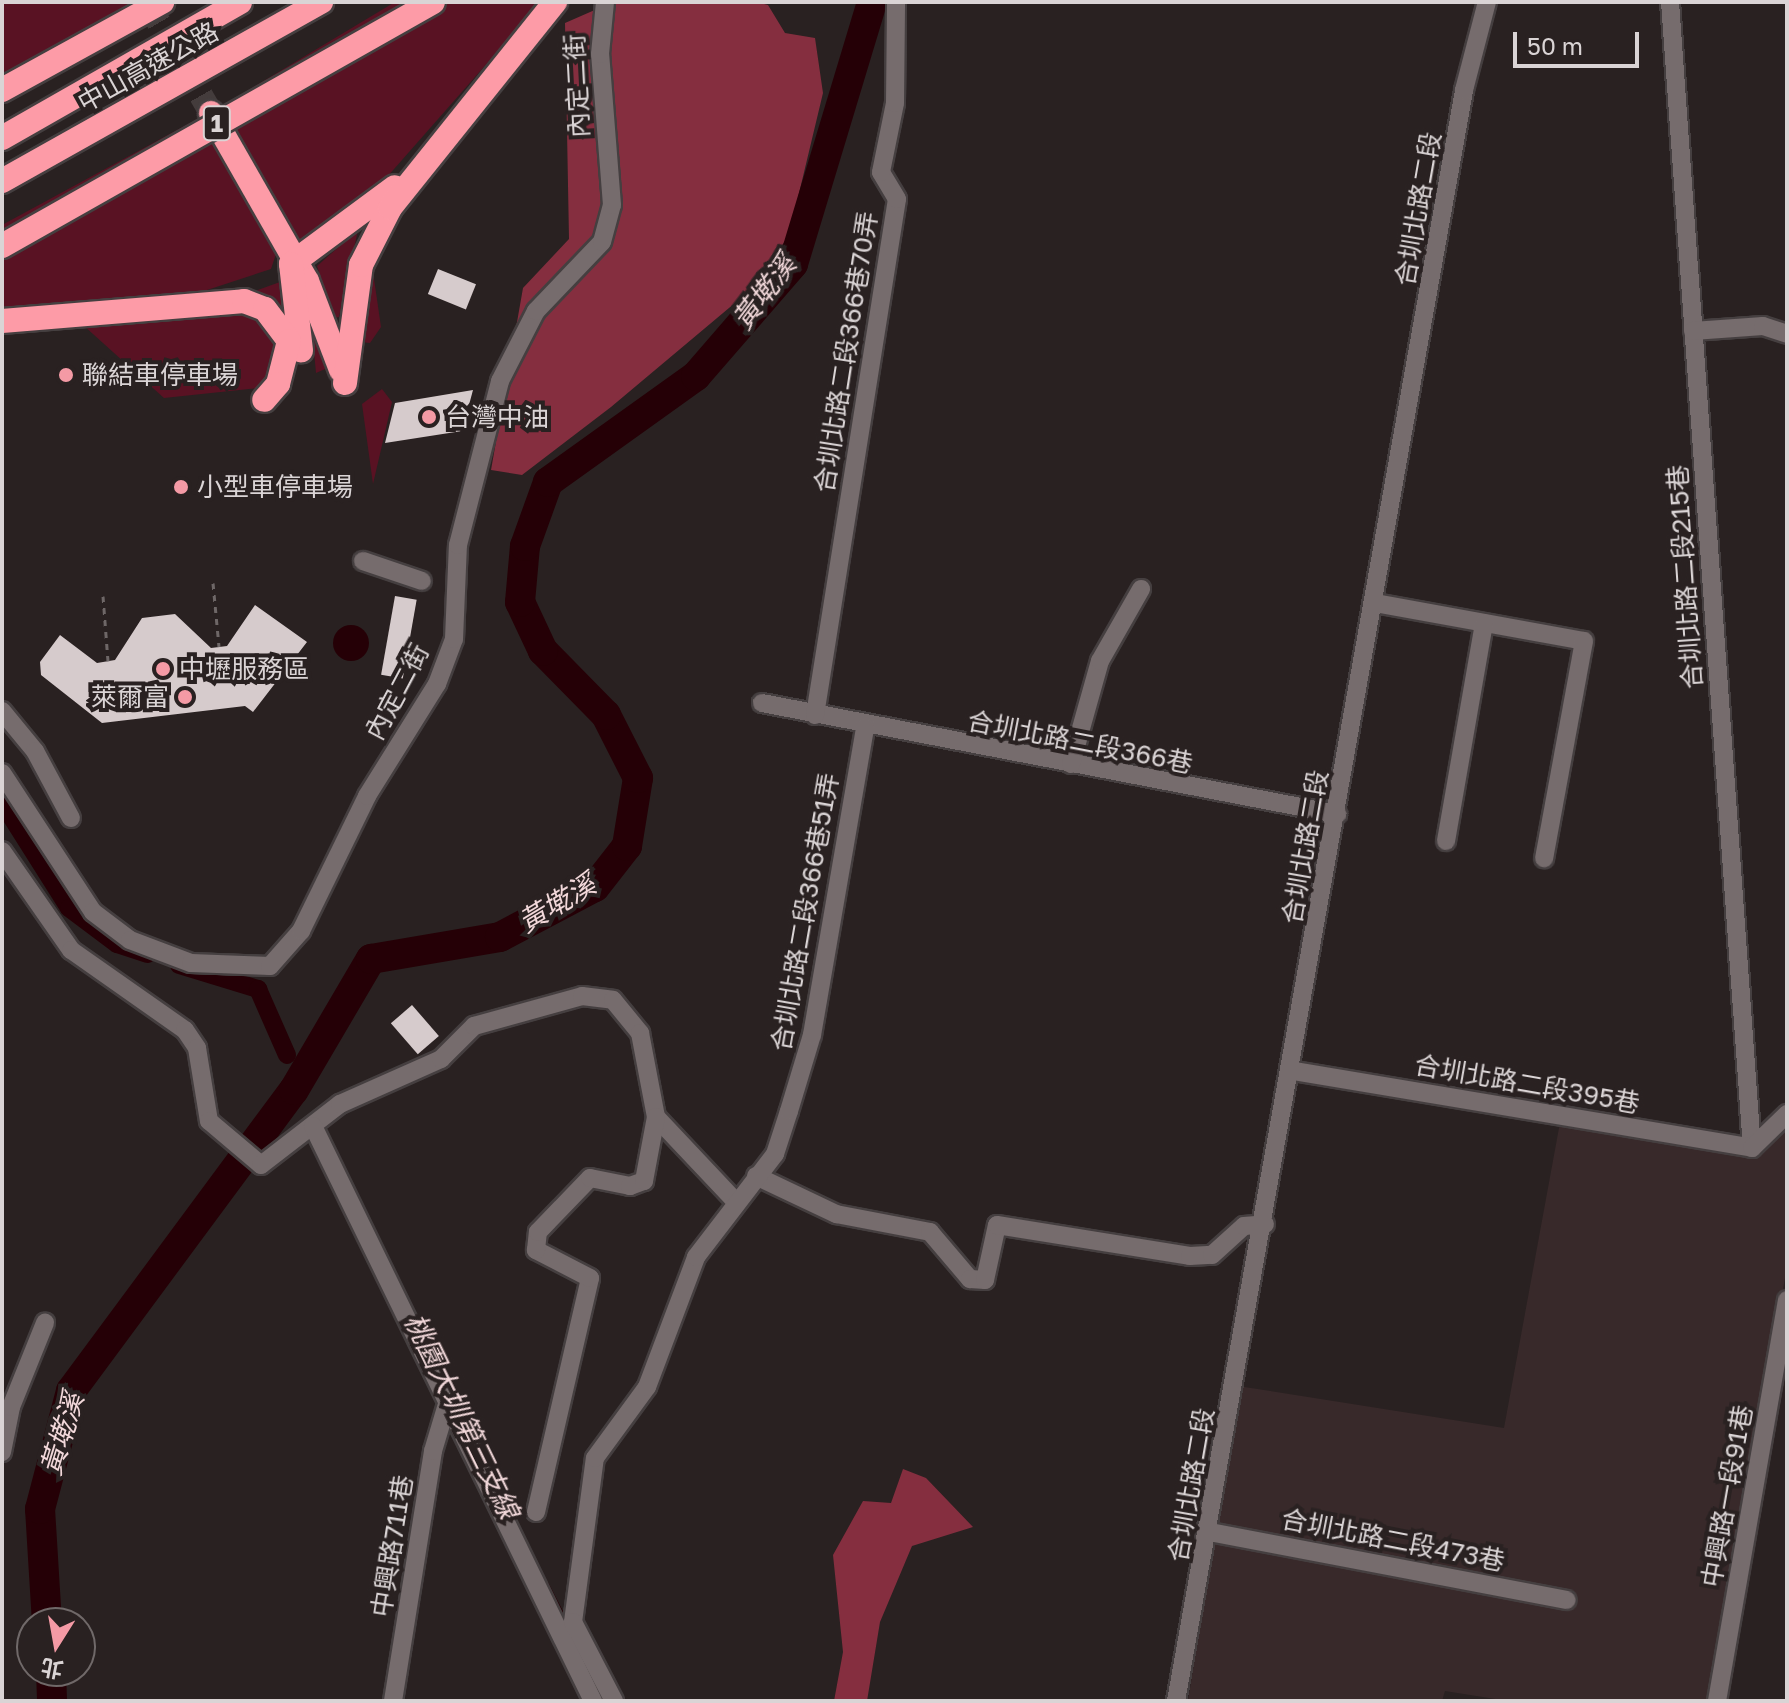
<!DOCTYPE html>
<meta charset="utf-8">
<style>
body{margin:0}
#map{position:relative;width:1789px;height:1703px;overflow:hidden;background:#292121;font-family:"Golos Text","Noto Sans TC",sans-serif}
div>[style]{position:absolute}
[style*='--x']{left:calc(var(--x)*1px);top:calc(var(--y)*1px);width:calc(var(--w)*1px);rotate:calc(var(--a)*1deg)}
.built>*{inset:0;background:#38292a}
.green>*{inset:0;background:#591223}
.forest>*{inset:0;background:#852e3f}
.water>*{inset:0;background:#250006}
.round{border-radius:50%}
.stream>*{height:5px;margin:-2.5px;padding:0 2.5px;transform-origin:2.5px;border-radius:2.5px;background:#250006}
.canal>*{height:18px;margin:-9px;padding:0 9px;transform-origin:9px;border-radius:9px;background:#250006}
.river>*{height:30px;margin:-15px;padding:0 15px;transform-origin:15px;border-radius:15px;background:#250006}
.building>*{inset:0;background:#d6cbcc;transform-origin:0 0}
.highway-tunnel>*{height:24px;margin-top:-12px;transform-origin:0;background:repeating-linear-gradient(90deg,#443c3c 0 24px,transparent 0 36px)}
.path>*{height:3px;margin-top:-1.5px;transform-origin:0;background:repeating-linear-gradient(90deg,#6e6767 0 6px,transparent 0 12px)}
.roads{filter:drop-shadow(2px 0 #453f40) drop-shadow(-2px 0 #453f40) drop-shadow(0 2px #453f40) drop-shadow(0 -2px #453f40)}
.minor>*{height:18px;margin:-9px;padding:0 9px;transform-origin:9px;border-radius:9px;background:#766c6d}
.highway>*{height:24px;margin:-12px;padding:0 12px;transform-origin:12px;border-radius:12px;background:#fd9ba7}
.bridges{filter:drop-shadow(2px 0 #453f40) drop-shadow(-2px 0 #453f40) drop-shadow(0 2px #453f40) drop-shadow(0 -2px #453f40)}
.highway-bridge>*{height:24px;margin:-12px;padding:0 12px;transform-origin:12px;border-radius:12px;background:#fd9ba7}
.dots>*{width:22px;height:22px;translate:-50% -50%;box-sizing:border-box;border:4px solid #292121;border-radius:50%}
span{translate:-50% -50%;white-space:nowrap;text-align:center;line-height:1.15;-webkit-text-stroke:8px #292121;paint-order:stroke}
.shield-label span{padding:2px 6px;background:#292121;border:2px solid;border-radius:6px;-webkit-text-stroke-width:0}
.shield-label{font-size:24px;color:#dad4d5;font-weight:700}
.street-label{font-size:26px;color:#dad4d5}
.poi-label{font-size:26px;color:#dad4d5}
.left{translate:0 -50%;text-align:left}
.right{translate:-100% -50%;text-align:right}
.water-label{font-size:28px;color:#f2d8da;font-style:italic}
.frame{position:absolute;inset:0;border:4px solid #dad4d5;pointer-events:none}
.north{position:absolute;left:16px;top:1607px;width:80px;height:80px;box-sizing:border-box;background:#292121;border:2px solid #706969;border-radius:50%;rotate:191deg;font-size:22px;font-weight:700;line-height:32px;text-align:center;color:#dad4d5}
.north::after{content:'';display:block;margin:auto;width:28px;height:36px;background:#f49aa5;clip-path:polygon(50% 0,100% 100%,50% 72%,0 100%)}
.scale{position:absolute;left:1513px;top:32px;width:126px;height:36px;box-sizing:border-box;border:4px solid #dad4d5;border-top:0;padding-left:10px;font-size:24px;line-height:28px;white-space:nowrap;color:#dad4d5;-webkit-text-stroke:6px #292121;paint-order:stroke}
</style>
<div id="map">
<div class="built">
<i style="clip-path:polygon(1561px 1117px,1751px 1154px,1787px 1121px,1787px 1267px,1709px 1701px,1508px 1701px,1445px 1691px,1442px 1701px,1188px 1701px,1238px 1386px,1504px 1428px)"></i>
</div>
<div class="green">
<i style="clip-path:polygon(2px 2px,137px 2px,139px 6px,2px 83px)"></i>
<i style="clip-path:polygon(395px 2px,541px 2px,358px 210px,315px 242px,296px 242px,222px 106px)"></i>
<i style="clip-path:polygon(201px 117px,276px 254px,271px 269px,204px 291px,2px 314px,2px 225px)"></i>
<i style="clip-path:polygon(358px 230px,339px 317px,334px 318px,317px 266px)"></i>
<i style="clip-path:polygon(372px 265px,381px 327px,370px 343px,361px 342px)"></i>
<i style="clip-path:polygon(280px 282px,283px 285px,287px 317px,255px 291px)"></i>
<i style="clip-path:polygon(309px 298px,324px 352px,325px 369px,316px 373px)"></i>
<i style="clip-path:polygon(249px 313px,267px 320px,277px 335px,272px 374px,259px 388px,164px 398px,83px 325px)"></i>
<i style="clip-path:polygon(382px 389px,392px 402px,373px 484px,362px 404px)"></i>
</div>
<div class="forest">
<i style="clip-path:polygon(613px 2px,756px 2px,768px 5px,785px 33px,815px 38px,823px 93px,789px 235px,754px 287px,611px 407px,522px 475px,491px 470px,523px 288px,569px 239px,565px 23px)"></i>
<i style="clip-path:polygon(903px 1469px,926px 1478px,973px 1527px,912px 1546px,880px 1622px,867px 1701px,834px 1701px,843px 1652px,833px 1555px,863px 1501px,891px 1503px)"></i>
</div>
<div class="water">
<i class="round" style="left:333px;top:625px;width:36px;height:36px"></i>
</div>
<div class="stream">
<i style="--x:546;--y:1584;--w:46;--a:62.9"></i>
</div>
<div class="canal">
<i style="--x:2;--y:802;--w:125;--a:57.7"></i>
<i style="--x:69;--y:908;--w:60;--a:36.9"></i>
<i style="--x:117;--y:944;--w:32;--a:18"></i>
<i style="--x:179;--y:965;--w:83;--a:16.9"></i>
<i style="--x:258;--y:989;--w:72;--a:66.3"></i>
</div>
<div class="river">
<i style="--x:47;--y:1623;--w:114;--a:-93.5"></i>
<i style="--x:40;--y:1509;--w:122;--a:-75.3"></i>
<i style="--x:71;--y:1391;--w:375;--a:-53.5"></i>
<i style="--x:294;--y:1090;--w:152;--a:-59.6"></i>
<i style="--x:371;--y:959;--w:131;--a:-9.7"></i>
<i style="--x:500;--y:937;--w:107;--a:-27.8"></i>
<i style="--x:595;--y:887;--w:52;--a:-52"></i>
<i style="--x:627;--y:846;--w:69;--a:-80.8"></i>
<i style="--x:638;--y:778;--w:71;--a:-116.9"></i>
<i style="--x:606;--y:715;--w:90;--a:-134.5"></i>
<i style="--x:543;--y:651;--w:54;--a:-115.1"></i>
<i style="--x:520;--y:602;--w:56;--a:-84.9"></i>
<i style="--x:525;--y:546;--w:68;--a:-70.2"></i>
<i style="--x:548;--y:482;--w:182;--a:-35.6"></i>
<i style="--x:696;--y:376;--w:148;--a:-49.1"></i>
<i style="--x:793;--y:264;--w:274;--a:-73.2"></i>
<i style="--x:51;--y:1671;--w:30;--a:88"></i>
</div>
<div class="building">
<i style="left:438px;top:269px;width:41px;height:27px;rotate:22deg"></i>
<i style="clip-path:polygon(473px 390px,462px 431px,385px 443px,395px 403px)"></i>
<i style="left:395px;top:596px;width:22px;height:80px;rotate:10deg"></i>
<i style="clip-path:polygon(255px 605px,307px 642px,253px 712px,245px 706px,102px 723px,41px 675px,40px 662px,60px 635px,97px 663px,115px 660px,142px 618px,175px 614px,211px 648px,227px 646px)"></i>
<i style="left:412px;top:1005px;width:41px;height:28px;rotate:49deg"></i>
</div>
<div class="highway-tunnel">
<i style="--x:147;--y:2;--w:128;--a:60"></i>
</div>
<div class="path">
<i style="--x:213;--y:583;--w:64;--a:84.6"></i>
<i style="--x:103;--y:596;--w:65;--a:85.6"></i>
</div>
<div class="roads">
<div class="minor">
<i style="--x:1670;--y:2;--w:1149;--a:85.91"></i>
<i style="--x:1693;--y:331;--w:70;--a:-4.1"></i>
<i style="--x:1763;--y:326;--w:25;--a:18"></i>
<i style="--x:363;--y:561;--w:62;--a:18.7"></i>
<i style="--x:1375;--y:603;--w:212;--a:10.3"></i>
<i style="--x:1584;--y:641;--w:221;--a:100.4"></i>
<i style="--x:762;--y:703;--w:586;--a:10.93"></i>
<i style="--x:2;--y:711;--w:52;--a:50.5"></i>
<i style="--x:35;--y:751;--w:76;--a:61.8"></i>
<i style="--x:815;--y:715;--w:522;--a:-80.97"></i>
<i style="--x:897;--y:199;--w:31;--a:-121"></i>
<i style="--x:881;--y:172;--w:70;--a:-78.5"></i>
<i style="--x:895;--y:103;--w:101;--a:-89.4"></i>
<i style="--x:1071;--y:764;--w:107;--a:-74.3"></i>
<i style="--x:1100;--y:661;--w:83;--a:-60.3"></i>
<i style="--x:2;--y:773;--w:166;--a:56.8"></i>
<i style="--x:93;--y:912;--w:46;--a:37.1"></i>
<i style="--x:130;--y:940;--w:65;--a:20.7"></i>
<i style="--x:191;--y:963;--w:79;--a:2.2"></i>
<i style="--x:270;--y:966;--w:47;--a:-48.5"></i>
<i style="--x:301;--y:931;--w:150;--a:-63.9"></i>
<i style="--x:367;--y:796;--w:132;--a:-58"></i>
<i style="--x:437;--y:684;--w:48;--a:-69.3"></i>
<i style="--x:454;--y:639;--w:94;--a:-87.6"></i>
<i style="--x:458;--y:545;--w:169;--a:-75.6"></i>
<i style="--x:500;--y:381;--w:79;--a:-62.8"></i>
<i style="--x:536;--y:311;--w:95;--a:-46.3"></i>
<i style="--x:602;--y:242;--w:38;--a:-75"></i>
<i style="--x:612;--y:205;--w:151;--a:-94.5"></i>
<i style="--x:600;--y:54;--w:52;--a:-84.5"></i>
<i style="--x:1446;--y:841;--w:221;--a:-80.1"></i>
<i style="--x:2;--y:851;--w:121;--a:55.1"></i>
<i style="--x:71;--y:950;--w:139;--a:35.1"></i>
<i style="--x:185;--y:1030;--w:22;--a:56"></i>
<i style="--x:197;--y:1048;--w:74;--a:80.7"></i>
<i style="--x:209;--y:1121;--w:68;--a:40.2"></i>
<i style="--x:261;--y:1165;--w:100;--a:-37.7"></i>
<i style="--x:340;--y:1104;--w:111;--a:-24"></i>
<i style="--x:441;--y:1059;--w:47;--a:-45"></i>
<i style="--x:474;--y:1026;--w:112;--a:-15.5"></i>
<i style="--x:582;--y:996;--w:31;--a:7"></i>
<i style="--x:613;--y:1000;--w:43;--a:50.7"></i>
<i style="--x:640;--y:1033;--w:86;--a:79.2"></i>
<i style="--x:656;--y:1117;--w:118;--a:46.7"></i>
<i style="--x:1294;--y:1071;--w:464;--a:9.5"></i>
<i style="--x:313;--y:1126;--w:640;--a:64.04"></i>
<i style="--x:1752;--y:1148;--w:49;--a:-44.2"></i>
<i style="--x:756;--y:1176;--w:89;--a:25.4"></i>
<i style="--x:836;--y:1214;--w:96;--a:10.8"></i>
<i style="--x:930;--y:1232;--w:62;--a:49.6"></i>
<i style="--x:970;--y:1279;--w:15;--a:4"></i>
<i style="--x:985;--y:1280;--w:56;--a:-77.7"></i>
<i style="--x:997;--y:1225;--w:195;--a:9.1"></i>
<i style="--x:1190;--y:1256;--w:22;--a:-3"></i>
<i style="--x:1212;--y:1255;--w:43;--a:-42.2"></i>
<i style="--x:1244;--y:1226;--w:21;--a:-5"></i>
<i style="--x:2;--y:1452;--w:46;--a:-78.7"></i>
<i style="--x:11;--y:1407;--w:91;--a:-68"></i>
<i style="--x:536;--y:1512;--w:240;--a:-77"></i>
<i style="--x:590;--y:1278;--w:61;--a:-152.6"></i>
<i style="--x:536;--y:1250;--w:18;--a:-84"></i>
<i style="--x:538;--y:1232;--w:75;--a:-46.1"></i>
<i style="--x:590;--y:1178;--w:41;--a:11.3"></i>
<i style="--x:630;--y:1186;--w:15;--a:-20"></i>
<i style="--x:644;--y:1181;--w:65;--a:-79.4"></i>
<i style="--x:1210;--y:1532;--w:363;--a:10.8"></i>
<i style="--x:573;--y:1622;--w:165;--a:-82.4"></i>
<i style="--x:595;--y:1458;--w:88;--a:-53.8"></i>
<i style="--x:647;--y:1387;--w:139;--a:-69.3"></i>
<i style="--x:696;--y:1257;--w:130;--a:-52.5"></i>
<i style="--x:775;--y:1154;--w:45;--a:-72"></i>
<i style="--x:789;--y:1111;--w:79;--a:-73.2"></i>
<i style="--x:812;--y:1035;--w:312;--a:-80.2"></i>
<i style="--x:573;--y:1622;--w:89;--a:62.6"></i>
<i style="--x:393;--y:1701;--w:253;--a:-80.9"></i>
<i style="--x:433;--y:1451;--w:52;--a:-73.3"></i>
<i style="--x:1176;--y:1701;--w:1637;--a:-79.86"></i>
<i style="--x:1464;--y:90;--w:91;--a:-75.4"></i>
<i style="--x:1717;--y:1701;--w:407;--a:-80.1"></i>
</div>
<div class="highway">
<i style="--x:211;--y:113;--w:193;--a:60.3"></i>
<i style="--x:307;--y:281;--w:95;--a:69.1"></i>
<i style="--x:2;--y:138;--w:274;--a:-29.7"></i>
<i style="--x:2;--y:181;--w:366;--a:-29.3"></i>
<i style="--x:291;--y:264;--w:129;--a:-36.5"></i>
<i style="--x:291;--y:264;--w:87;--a:83.4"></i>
<i style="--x:2;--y:321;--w:243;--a:-4.7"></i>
<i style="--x:244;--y:301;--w:22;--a:21"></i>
<i style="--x:265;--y:309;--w:40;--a:53"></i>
<i style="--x:289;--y:341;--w:44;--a:104.3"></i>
<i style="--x:278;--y:384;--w:21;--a:131"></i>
<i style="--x:345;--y:383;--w:119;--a:-82.3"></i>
<i style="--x:361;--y:265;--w:64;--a:-63"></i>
<i style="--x:390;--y:208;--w:264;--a:-51.3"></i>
</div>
</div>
<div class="bridges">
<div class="highway-bridge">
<i style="--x:2;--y:90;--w:183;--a:-28.8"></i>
<i style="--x:2;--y:246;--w:495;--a:-29.5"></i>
</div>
</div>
<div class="dots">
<i style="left:66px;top:375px;background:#f49aa5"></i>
<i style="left:429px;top:417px;background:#f49aa5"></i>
<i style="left:181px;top:487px;background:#f49aa5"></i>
<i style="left:163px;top:669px;background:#f49aa5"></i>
<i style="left:185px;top:697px;background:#f49aa5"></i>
</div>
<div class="shield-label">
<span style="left:217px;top:123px">1</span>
</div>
<div class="street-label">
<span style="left:148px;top:67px;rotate:-29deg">中山高速公路</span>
<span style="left:577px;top:86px;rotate:-93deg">內定二街</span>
<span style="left:1418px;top:209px;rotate:-80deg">合圳北路二段</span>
<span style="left:846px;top:352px;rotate:-81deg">合圳北路二段366巷70弄</span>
<span style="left:1685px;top:577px;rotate:-94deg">合圳北路二段215巷</span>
<span style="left:397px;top:692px;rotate:-62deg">內定二街</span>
<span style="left:1080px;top:742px;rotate:11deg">合圳北路二段366巷</span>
<span style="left:1305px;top:847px;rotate:-80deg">合圳北路二段</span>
<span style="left:805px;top:912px;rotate:-80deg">合圳北路二段366巷51弄</span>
<span style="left:1527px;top:1084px;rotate:10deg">合圳北路二段395巷</span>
<span style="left:1191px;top:1485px;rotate:-80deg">合圳北路二段</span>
<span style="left:1727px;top:1496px;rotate:-80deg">中興路一段91巷</span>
<span style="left:1393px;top:1540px;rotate:11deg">合圳北路二段473巷</span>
<span style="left:392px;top:1546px;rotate:-81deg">中興路711巷</span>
</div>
<div class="poi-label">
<span class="left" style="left:82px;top:375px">聯結車停車場</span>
<span class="left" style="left:445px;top:417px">台灣中油</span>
<span class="left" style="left:197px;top:487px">小型車停車場</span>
<span class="left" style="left:179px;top:669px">中壢服務區</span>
<span class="right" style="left:169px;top:697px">萊爾富</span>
</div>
<div class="water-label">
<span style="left:764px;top:292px;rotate:-53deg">黃墘溪</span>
<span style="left:557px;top:903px;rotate:-31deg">黃墘溪</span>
<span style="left:462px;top:1416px;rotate:64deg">桃園大圳第三支線</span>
<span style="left:62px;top:1434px;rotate:-73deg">黃墘溪</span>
</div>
<div class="frame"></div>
<div class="north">北</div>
<div class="scale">50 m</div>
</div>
